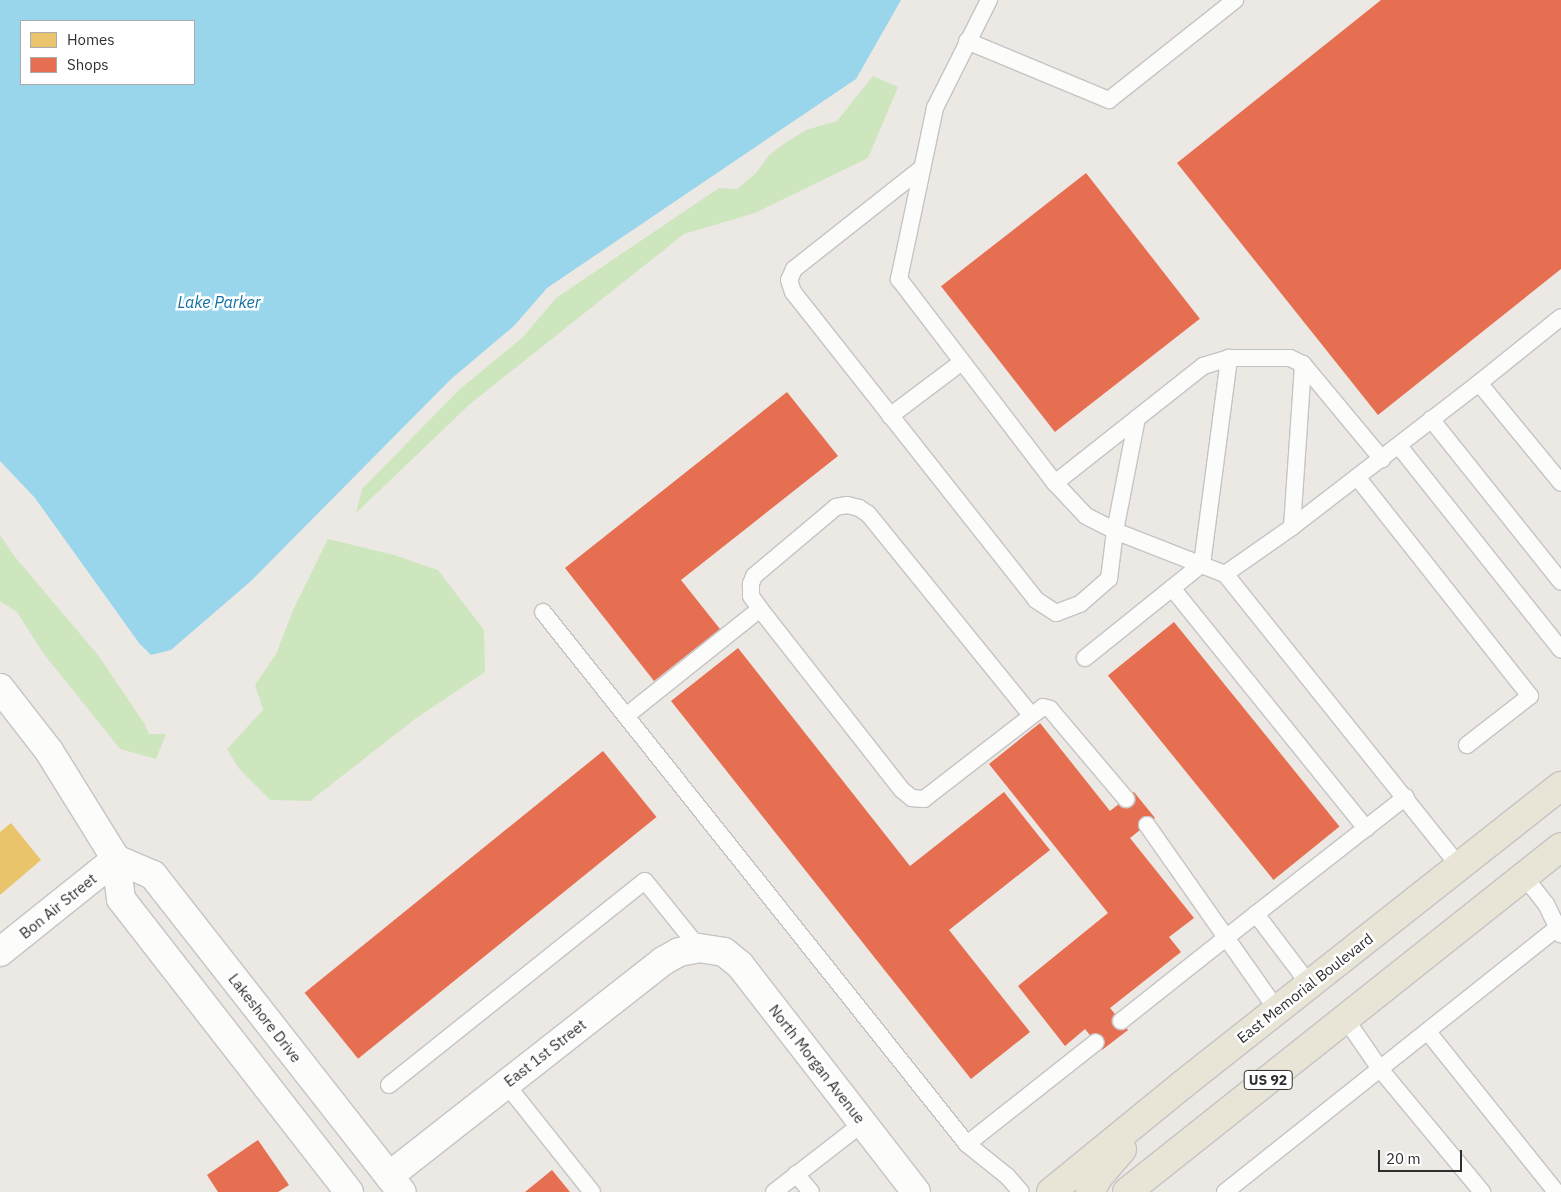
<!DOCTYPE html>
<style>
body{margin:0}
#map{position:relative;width:1561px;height:1192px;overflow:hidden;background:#ece8e4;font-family:"IBM Plex Sans",sans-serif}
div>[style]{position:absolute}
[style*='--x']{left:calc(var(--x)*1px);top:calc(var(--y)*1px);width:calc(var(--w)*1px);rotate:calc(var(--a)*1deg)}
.green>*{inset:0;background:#cee6be}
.water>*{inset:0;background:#99d6ec}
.homes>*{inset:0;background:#e9c46a}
.shops>*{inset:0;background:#e76f51;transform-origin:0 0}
.roads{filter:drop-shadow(1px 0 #c5c4c5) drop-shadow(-1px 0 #c5c4c5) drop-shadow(0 1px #c5c4c5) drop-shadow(0 -1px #c5c4c5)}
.service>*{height:16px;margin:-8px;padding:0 8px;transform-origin:8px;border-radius:8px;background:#fcfcfb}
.minor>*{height:28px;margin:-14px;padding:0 14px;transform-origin:14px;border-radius:14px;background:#fcfcfb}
.tertiary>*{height:28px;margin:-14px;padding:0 14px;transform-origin:14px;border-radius:14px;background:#fcfcfb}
.primary>*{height:28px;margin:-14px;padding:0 14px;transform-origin:14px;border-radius:14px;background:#e8e4d6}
span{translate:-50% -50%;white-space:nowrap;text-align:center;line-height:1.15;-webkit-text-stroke:5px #fff;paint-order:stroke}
.shield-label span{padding:1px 4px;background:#fff;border:1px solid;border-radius:4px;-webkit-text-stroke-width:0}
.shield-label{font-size:14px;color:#2e2e2e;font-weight:700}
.street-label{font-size:15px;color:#2e2e2e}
.water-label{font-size:16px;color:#0d6fa3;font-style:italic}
.legend{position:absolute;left:20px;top:20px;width:175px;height:65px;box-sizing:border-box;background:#fff;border:1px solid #ababab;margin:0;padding:6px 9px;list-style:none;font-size:15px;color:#2e2e2e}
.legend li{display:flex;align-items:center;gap:10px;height:25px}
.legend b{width:25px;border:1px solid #ababab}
.scale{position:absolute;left:1378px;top:1150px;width:84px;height:22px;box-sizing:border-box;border:2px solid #2e2e2e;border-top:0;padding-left:6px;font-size:15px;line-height:18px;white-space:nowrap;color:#2e2e2e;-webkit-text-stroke:4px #fff;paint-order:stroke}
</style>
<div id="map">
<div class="green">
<i style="clip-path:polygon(873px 76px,898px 87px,868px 158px,755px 213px,684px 234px,470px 404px,356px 513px,362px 489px,460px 389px,523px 337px,556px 298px,719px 188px,737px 189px,756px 173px,769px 155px,788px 141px,806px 130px,837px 121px)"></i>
<i style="clip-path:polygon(0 535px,15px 557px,98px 655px,144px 723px,149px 734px,166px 734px,156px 759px,120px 749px,43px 653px,17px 612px,0 601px)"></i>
<i style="clip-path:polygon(328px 539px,394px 555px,438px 570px,484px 630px,485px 672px,415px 719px,310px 801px,270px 800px,240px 770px,227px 749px,263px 710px,255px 685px,276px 654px,294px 608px)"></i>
</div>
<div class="water">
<i style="clip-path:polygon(evenodd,0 0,901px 0,856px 79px,547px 288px,514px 326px,451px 379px,251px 581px,171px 650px,151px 655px,139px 643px,35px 498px,0 461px,0 0,21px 21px,194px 21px,194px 84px,21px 84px,21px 21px)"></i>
</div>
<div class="homes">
<i style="clip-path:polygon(11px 823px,41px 860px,0 895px,0 832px)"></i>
</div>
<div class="shops">
<i style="clip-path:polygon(1381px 0,1561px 0,1561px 269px,1378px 415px,1177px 163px)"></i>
<i style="left:1086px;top:173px;width:185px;height:184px;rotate:52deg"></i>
<i style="clip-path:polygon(787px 392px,838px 456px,681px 580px,720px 629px,654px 681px,565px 568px)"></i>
<i style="left:1174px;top:622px;width:263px;height:85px;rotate:51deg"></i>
<i style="clip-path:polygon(738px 648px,910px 866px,1004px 792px,1050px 850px,949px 930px,1030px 1032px,971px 1079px,671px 701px)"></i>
<i style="clip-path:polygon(1040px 723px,1110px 811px,1134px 792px,1155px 818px,1130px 838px,1194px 918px,1169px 937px,1181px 952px,1110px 1008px,1128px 1030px,1102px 1050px,1085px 1029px,1065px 1046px,1018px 986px,1108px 913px,989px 764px)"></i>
<i style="left:603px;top:751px;width:85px;height:384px;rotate:51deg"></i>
<i style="clip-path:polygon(258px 1140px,289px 1185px,278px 1192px,218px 1192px,207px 1175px)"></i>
<i style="clip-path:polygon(552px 1170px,570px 1192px,525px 1192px)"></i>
</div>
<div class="roads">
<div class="service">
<i style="--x:989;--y:0;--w:121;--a:116.6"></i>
<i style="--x:935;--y:108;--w:175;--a:101.9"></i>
<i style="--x:899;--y:279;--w:257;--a:52.6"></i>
<i style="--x:1055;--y:483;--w:45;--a:46.8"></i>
<i style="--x:1086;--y:516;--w:33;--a:27"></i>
<i style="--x:1115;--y:531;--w:118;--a:21.4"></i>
<i style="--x:967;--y:41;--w:154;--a:22.6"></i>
<i style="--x:1109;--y:100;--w:161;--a:-38.4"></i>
<i style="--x:922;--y:168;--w:163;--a:141.7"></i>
<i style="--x:794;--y:269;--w:12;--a:114"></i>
<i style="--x:789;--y:280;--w:13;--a:72"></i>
<i style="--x:793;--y:292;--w:392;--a:51.7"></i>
<i style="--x:1036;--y:600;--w:24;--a:33"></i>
<i style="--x:1056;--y:613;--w:26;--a:-21"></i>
<i style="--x:1080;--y:604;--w:38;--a:-41"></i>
<i style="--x:1109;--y:579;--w:48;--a:-82.9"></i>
<i style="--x:1115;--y:531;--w:115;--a:-79"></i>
<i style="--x:1479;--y:383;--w:105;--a:-38.8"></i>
<i style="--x:890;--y:416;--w:90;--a:-36.9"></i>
<i style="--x:1431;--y:419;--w:208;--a:51.4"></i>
<i style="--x:1399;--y:446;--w:260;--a:51.5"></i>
<i style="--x:1357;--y:477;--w:279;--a:51.7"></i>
<i style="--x:1530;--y:696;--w:80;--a:142.1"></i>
<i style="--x:1055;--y:483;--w:189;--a:-38.3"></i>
<i style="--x:1203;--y:366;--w:27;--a:-17"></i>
<i style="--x:1229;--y:358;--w:61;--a:0"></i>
<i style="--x:1290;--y:358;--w:14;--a:25"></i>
<i style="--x:1303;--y:364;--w:124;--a:50.3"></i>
<i style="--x:1292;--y:527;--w:163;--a:-86.1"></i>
<i style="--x:1172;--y:588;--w:309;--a:51.1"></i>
<i style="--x:543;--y:612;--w:680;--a:51.45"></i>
<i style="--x:967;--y:1144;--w:51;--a:38.7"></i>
<i style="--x:1007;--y:1176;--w:21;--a:49"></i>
<i style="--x:1085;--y:658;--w:150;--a:-38.8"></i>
<i style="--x:1202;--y:564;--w:208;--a:-82.5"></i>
<i style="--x:1031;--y:715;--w:259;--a:-129"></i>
<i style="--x:868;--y:514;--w:11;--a:-146"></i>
<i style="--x:859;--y:508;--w:12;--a:-166"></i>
<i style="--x:847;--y:505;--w:11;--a:170"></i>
<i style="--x:836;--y:507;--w:107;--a:139.9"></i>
<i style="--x:754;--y:576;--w:9;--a:111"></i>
<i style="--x:751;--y:584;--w:12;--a:90"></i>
<i style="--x:751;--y:596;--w:16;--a:55"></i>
<i style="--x:760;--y:609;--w:230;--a:51.9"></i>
<i style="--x:902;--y:790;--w:13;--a:39"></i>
<i style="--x:912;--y:798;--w:12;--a:5"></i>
<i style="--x:924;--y:799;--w:150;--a:-37.7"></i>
<i style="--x:1043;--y:707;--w:7;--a:16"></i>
<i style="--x:1050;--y:709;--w:118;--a:49.8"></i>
<i style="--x:626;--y:716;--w:171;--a:-38.6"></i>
<i style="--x:1147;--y:825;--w:226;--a:54.9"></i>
<i style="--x:1459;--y:866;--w:374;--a:-128.7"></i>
<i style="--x:1225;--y:574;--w:82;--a:-35"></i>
<i style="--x:1292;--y:527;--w:236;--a:-37.6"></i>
<i style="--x:1479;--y:383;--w:129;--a:50.6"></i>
<i style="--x:1524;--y:876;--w:36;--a:52"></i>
<i style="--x:1546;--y:904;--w:34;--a:64"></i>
<i style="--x:1309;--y:984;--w:88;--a:-127.1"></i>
<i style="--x:1256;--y:914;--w:190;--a:-38"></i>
<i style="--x:1345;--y:1018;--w:62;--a:55.5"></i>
<i style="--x:1380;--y:1069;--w:160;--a:50.3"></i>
<i style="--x:1121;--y:1021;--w:172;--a:-38.4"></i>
<i style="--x:1428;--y:1032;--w:205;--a:51.3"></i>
<i style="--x:506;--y:1084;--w:138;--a:51.5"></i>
<i style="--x:389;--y:1085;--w:327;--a:-38.6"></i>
<i style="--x:645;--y:881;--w:86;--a:51.1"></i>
<i style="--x:967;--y:1144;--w:164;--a:-38.3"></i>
<i style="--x:796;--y:1174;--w:23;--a:50"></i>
<i style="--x:774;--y:1192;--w:113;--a:-37.8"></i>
<i style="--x:1225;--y:1192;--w:429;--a:-38.5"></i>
</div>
<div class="minor">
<i style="--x:0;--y:952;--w:149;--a:-38.7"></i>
<i style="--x:389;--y:1176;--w:348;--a:-38.1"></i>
<i style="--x:663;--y:961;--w:18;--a:-29"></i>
<i style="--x:679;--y:952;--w:20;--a:-11"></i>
<i style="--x:699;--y:948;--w:25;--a:9"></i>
<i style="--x:724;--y:952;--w:21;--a:39"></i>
<i style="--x:740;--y:965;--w:287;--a:52.2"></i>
</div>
<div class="tertiary">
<i style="--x:0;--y:688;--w:80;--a:52.1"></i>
<i style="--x:49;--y:751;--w:127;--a:58.2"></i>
<i style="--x:116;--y:859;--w:40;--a:82.9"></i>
<i style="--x:121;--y:899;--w:371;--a:52.1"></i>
<i style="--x:116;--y:859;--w:40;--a:23.4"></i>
<i style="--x:153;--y:875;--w:403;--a:51.9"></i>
</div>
<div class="primary">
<i style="--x:1051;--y:1192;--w:169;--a:-39.2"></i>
<i style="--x:1182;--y:1085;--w:483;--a:-38.3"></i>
<i style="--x:1090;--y:1192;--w:18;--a:-61"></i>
<i style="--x:1099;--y:1176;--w:35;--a:-49"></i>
<i style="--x:1127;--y:1192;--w:554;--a:-38.48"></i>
</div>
</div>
<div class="shield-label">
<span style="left:1268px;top:1080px">US 92</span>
</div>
<div class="street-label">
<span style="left:58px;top:906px;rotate:-39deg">Bon Air Street</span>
<span style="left:1305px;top:988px;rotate:-38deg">East Memorial Boulevard</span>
<span style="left:265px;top:1018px;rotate:52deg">Lakeshore Drive</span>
<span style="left:545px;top:1053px;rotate:-38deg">East 1st Street</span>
<span style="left:817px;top:1064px;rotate:52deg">North Morgan Avenue</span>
</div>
<div class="water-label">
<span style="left:219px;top:302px">Lake Parker</span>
</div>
<ul class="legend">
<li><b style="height:14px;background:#e9c46a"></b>Homes</li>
<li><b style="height:14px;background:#e76f51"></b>Shops</li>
</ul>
<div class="scale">20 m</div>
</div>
